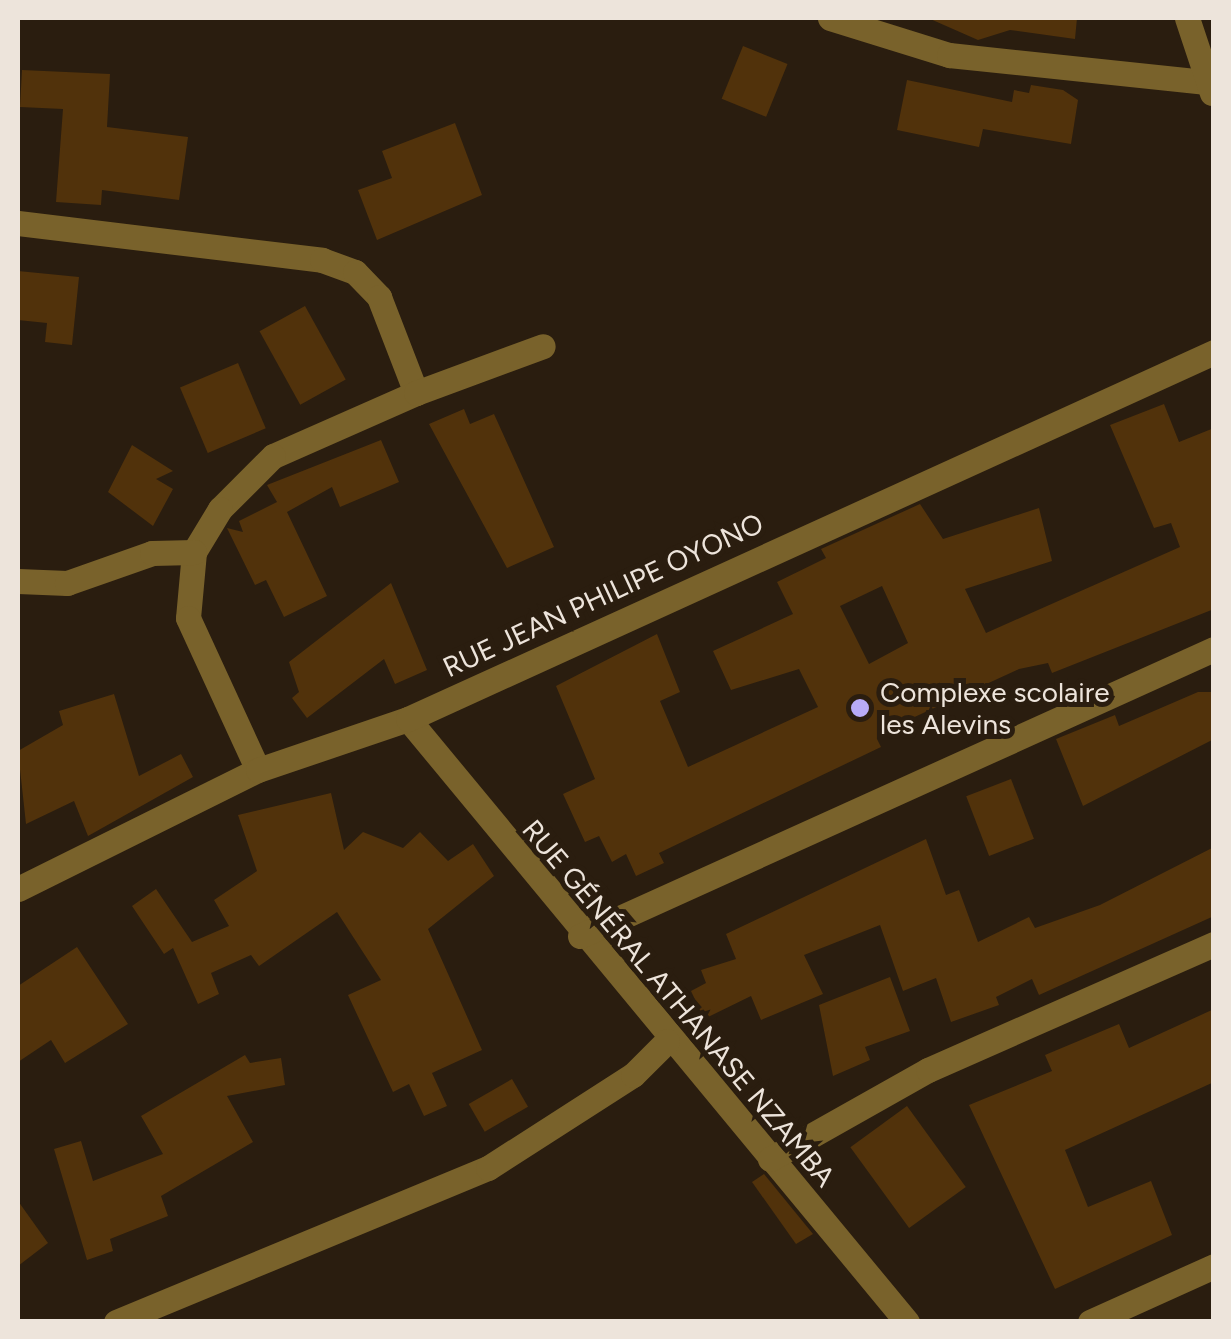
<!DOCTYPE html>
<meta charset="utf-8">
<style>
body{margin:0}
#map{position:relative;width:1231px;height:1339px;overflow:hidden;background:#2a1d0f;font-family:Figtree,sans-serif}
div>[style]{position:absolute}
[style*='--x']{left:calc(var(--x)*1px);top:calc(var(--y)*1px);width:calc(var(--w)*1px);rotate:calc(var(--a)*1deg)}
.building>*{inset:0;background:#51320b;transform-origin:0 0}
.minor>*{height:25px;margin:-12.5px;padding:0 12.5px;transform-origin:12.5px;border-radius:12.5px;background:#79622b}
.dots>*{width:28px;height:28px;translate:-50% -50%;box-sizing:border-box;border:5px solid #2a1d0f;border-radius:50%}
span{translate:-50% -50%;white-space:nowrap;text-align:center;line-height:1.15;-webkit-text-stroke:10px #2a1d0f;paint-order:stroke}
.street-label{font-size:28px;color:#ede4db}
.poi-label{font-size:28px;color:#ede4db}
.left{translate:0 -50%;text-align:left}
.frame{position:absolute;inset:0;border:20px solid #ede4db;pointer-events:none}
</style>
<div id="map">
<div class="building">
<i style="clip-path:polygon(928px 18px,1077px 18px,1075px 39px,1010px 30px,978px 40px)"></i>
<i style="left:743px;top:46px;width:48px;height:57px;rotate:22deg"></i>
<i style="clip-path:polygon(22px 70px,110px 74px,107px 127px,188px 137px,179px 200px,102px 190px,101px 205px,56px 202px,63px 109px,20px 107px)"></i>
<i style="clip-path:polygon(907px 80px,1012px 102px,1014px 90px,1029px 93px,1031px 85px,1063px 90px,1078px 100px,1071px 144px,983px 129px,979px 147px,897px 130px)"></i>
<i style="clip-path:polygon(455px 123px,482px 195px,377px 240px,358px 190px,392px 178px,382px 151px)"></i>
<i style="clip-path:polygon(18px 271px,79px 277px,72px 345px,45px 342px,47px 323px,18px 320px)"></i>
<i style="left:305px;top:306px;width:84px;height:52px;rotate:61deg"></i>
<i style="left:238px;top:363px;width:71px;height:63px;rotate:67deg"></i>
<i style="clip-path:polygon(evenodd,1164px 404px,1179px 442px,1214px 428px,1214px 609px,1052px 673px,1048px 663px,1019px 669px,908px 720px,877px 739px,881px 747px,659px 853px,664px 863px,636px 876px,626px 854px,612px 862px,599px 836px,585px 842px,563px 794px,595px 779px,556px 686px,657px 634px,680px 692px,660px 701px,688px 767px,818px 707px,799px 669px,731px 690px,713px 651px,793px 614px,777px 582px,826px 558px,821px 549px,920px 504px,943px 539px,1039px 508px,1052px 561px,965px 589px,986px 633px,1180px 547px,1171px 523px,1154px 528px,1110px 425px,1164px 404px,882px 586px,908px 643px,869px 664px,840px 606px,882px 586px)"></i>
<i style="clip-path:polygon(464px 409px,470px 424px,494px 414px,554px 547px,507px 568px,429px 424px)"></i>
<i style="clip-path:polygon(381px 440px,399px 482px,340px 507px,332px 487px,287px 512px,327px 596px,284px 617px,266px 580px,255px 585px,227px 528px,243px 532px,239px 521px,277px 502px,267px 485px)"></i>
<i style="clip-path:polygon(132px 445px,173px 471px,156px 479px,173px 489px,153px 526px,108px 492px)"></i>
<i style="clip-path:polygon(391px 583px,427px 670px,395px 684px,384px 659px,307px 718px,292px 698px,299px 692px,289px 662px)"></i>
<i style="clip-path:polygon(1198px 692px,1214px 692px,1214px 739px,1083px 806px,1056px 739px,1115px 715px,1119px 726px)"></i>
<i style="clip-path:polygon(114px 694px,139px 776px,181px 754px,193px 777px,88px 836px,74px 801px,26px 824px,18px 751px,63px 725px,59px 711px)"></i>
<i style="left:1011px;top:779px;width:64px;height:48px;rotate:69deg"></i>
<i style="clip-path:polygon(331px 793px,344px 850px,363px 832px,403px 848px,420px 832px,448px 861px,473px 844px,494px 876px,428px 929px,482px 1050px,432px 1073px,447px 1106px,424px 1116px,409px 1084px,393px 1092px,348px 995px,381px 980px,337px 912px,259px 966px,251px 955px,211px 973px,219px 994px,198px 1004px,173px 948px,164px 954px,132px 906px,156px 889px,192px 942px,229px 926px,214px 900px,257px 871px,238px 815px)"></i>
<i style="clip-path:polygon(926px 839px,946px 895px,959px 890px,978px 942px,1029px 917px,1035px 928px,1100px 905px,1214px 847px,1214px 916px,1039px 995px,1032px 979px,996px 997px,999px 1005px,951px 1022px,936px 978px,903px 991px,880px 925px,804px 955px,823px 994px,761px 1020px,751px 996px,704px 1019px,691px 991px,706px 983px,701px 970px,736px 959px,726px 934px)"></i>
<i style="clip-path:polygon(77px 947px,128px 1024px,65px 1063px,51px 1040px,18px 1062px,18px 986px)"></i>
<i style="clip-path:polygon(890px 977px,910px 1031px,865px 1047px,870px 1060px,833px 1076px,819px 1005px)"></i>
<i style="clip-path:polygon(1214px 1009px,1214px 1082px,1065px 1150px,1088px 1207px,1151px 1181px,1172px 1235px,1055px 1289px,969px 1105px,1052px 1071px,1045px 1055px,1119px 1024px,1129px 1048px)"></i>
<i style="clip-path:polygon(245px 1055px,250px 1063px,281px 1058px,285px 1085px,227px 1096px,253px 1142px,161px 1196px,168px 1216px,110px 1239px,113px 1251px,87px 1260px,54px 1149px,81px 1141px,93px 1181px,163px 1154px,141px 1116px)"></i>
<i style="left:512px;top:1079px;width:32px;height:50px;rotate:60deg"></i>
<i style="left:907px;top:1106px;width:100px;height:70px;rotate:54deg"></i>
<i style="clip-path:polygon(764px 1174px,813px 1234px,796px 1244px,752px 1182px)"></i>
<i style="clip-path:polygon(18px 1201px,48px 1243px,18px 1266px)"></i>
</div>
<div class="minor">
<i style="--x:830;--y:18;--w:125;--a:17.3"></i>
<i style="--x:949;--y:55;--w:259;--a:6"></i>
<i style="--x:1187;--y:18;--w:79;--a:71.6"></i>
<i style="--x:18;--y:223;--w:306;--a:6.9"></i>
<i style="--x:322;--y:260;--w:35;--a:20"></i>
<i style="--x:355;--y:272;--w:35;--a:46"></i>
<i style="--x:379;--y:297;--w:103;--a:68.9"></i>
<i style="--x:416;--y:393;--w:156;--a:156.2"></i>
<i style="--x:273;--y:456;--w:75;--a:135"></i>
<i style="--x:220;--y:509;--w:50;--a:121.2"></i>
<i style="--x:194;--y:552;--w:66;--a:95.2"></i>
<i style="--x:188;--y:618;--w:167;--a:65.3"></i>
<i style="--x:416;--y:393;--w:135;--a:-20.3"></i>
<i style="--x:18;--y:581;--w:49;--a:2.3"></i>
<i style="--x:67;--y:583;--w:90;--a:-19.4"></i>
<i style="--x:152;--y:553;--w:42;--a:-1.4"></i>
<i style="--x:408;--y:719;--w:783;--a:50.39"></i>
<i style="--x:18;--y:889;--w:268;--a:-26.4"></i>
<i style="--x:258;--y:770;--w:158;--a:-18.8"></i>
<i style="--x:408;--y:719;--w:886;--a:-24.48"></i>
<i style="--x:580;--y:936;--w:696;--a:-24.36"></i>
<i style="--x:770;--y:1159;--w:181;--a:-29.4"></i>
<i style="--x:928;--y:1070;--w:313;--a:-23.8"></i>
<i style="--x:116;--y:1322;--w:403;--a:-22.5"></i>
<i style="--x:488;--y:1168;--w:172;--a:-32.7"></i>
<i style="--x:633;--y:1075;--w:48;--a:-45"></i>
<i style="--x:1090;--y:1322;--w:136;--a:-24.3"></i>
</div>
<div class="dots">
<i style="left:860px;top:708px;background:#b8abf7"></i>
</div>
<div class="street-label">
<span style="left:603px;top:595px;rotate:-25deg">RUE JEAN PHILIPE OYONO</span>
<span style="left:679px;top:1003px;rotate:50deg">RUE GÉNÉRAL ATHANASE NZAMBA</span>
</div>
<div class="poi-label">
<span class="left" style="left:880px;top:708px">Complexe scolaire<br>les Alevins</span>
</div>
<div class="frame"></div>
</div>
